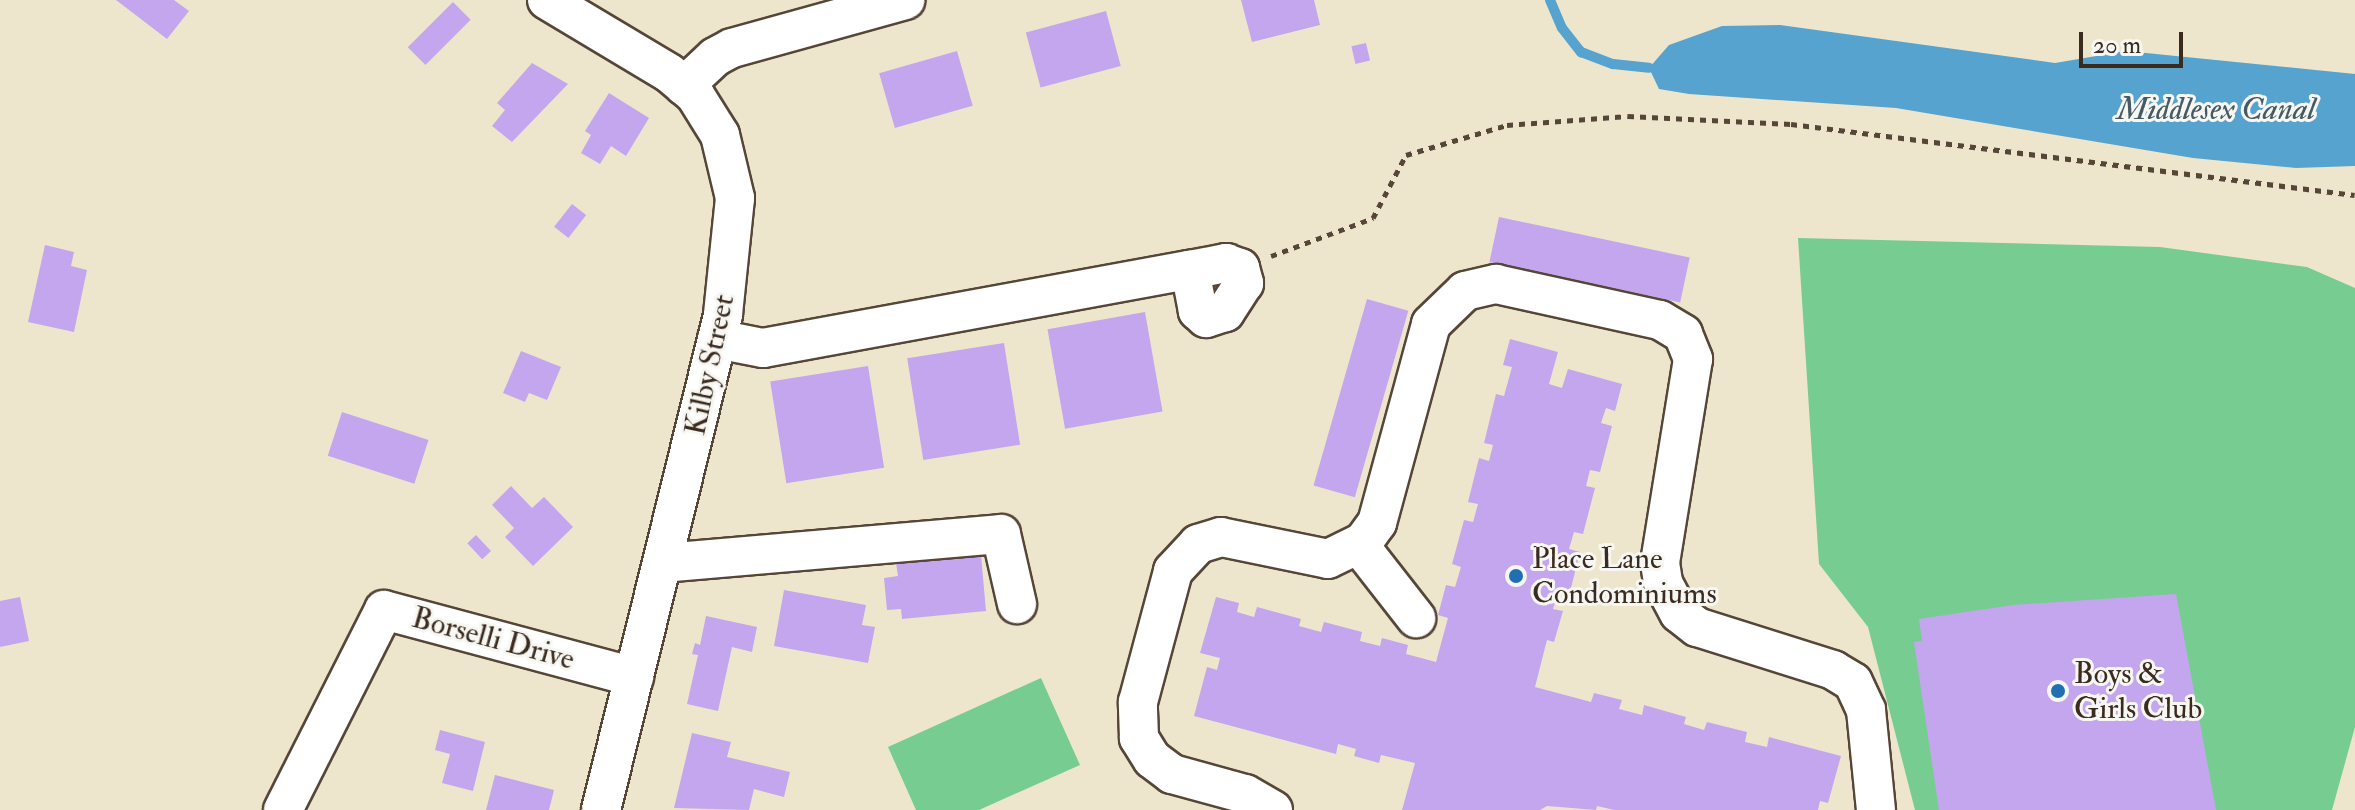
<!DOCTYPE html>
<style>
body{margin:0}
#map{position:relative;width:2355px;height:810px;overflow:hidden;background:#ede6cd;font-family:"IM FELL Double Pica",serif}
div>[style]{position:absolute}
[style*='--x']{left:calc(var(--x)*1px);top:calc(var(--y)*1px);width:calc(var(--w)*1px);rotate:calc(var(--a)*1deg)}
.green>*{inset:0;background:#77cd91}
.water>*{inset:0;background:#55a3ce}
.stream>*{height:10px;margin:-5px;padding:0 5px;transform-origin:5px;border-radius:5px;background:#55a3ce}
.building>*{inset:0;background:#c4a6ee;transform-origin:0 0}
.path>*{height:5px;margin-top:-2.5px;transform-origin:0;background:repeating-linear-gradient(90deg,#564638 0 6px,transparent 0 12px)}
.roads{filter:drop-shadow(2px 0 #564638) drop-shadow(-2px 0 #564638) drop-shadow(0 2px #564638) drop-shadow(0 -2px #564638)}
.minor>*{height:38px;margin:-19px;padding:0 19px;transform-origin:19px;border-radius:19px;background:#fff}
.dots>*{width:22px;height:22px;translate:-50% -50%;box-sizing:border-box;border:4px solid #f6f6f2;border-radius:50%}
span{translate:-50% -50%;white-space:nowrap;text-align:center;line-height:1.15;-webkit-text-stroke:6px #f6f6f2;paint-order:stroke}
.street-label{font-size:30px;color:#3b2a1e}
.poi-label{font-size:30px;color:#3b2a1e}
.left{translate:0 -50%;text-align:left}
.water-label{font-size:32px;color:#455a64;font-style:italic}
.scale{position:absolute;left:2079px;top:32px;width:104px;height:36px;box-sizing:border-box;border:4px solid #3b2a1e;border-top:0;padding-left:10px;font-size:24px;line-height:28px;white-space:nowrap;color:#3b2a1e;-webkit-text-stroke:6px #f6f6f2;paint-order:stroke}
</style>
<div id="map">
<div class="green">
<i style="clip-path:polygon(1798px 238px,2160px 247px,2307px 267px,2355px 288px,2355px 727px,2332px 810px,1915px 810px,1868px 627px,1819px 564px)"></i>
<i style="clip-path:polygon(1041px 678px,1080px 765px,979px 810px,916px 810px,888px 747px)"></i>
</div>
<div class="water">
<i style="clip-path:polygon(1780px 25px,2055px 63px,2126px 51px,2355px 74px,2355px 166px,2296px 168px,2193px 158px,1896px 108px,1689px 94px,1659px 89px,1649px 68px,1669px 45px,1722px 26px)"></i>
</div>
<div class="stream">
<i style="--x:1550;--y:0;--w:30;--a:67"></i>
<i style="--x:1562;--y:28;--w:31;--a:52"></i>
<i style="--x:1581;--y:52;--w:34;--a:21"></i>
<i style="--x:1613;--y:64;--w:36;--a:6"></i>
</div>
<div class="building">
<i style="clip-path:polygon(116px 0,174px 0,189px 11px,167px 39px)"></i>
<i style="clip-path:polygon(1241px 0,1314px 0,1320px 25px,1252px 42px)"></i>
<i style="left:453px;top:2px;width:25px;height:64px;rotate:45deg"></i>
<i style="left:1106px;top:11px;width:57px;height:83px;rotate:75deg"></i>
<i style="left:1366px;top:43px;width:18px;height:15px;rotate:77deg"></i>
<i style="left:957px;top:51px;width:57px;height:81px;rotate:74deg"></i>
<i style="clip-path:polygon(532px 63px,568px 84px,512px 142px,492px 126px,505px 110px,497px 103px)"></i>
<i style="clip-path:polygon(609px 93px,649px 118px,626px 156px,611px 146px,600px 164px,581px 153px,591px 135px,585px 131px)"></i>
<i style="left:572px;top:204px;width:18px;height:29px;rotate:38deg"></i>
<i style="left:1499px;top:217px;width:195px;height:46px;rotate:12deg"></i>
<i style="clip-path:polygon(45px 245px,74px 252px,71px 266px,87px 270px,74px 332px,28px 322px)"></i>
<i style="left:1367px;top:299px;width:43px;height:194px;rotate:16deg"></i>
<i style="left:1145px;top:312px;width:101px;height:99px;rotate:80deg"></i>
<i style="clip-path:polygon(1510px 339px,1558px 352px,1549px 384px,1562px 388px,1568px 369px,1622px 384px,1615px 411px,1606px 408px,1601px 423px,1612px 426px,1600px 472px,1590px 470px,1586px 486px,1595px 488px,1583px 534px,1574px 532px,1569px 549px,1580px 552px,1570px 592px,1559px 589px,1553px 609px,1563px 611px,1554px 642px,1547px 640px,1535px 687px,1591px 702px,1594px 693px,1622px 700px,1619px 709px,1642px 715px,1644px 705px,1686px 717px,1684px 724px,1704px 730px,1707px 722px,1747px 732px,1745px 742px,1767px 747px,1769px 737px,1841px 756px,1828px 803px,1820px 801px,1818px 810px,1614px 810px,1597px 806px,1596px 810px,1547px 806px,1540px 810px,1402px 810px,1415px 763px,1381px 755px,1379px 763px,1354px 756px,1356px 749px,1338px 744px,1336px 754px,1194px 716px,1207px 667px,1217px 670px,1220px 658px,1200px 653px,1216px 597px,1239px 603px,1237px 612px,1254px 617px,1257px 607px,1301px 619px,1299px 626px,1321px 632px,1324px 622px,1362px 632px,1360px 641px,1380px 646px,1382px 638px,1408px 645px,1406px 654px,1436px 662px,1448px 618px,1438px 615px,1446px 585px,1455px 587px,1461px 567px,1452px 564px,1464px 520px,1473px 522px,1478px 504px,1468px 502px,1479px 458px,1489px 461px,1493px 445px,1484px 443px,1496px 394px,1504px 396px,1512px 367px,1503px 365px)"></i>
<i style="left:1004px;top:343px;width:103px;height:98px;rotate:81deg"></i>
<i style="clip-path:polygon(521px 351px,561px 367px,547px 400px,529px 393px,525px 402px,503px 393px)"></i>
<i style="left:868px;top:366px;width:103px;height:99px;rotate:81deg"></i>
<i style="left:342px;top:412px;width:91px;height:46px;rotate:18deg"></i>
<i style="clip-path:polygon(511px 486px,532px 508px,544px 497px,573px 527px,533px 566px,505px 537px,514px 528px,492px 505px)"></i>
<i style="left:476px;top:535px;width:22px;height:12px;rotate:47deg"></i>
<i style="clip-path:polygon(981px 555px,986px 611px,902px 619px,901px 609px,887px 610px,884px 578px,898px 576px,896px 563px)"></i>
<i style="clip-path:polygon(784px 590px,866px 605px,862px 625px,875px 627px,868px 663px,774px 646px)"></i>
<i style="clip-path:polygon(2176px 594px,2216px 810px,1939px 810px,1914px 642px,1922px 641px,1919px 619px,2013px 605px)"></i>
<i style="clip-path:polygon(20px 597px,29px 641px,0 647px,0 601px)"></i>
<i style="clip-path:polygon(706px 616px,757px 627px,752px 652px,732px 647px,718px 711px,687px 704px,698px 655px,692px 654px,695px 643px,700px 645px)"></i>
<i style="clip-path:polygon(440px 730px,485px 742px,473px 791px,442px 783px,450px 754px,435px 750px)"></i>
<i style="clip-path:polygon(692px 733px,731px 742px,727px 757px,790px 772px,784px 797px,754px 789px,749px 810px,674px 808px)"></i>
<i style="clip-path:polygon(495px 775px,554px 790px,549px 810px,486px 810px)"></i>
</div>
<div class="path">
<i style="--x:1271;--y:256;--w:109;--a:-20.4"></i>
<i style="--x:1373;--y:218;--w:71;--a:-62.4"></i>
<i style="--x:1406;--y:155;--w:105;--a:-16.5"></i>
<i style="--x:1507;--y:125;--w:121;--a:-4.3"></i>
<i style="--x:1628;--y:116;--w:163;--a:2.8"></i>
<i style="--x:1791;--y:124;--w:568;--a:7.18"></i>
</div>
<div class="roads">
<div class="minor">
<i style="--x:547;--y:0;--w:142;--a:30.9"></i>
<i style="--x:669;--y:73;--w:34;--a:40"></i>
<i style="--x:695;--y:95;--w:47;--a:58"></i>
<i style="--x:720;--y:135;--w:65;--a:76.6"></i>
<i style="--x:735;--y:198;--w:118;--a:95.9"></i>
<i style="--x:723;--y:315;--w:510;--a:103.85"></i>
<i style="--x:684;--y:86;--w:42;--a:-43.1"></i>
<i style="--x:715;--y:57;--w:19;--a:-28"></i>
<i style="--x:732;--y:48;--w:180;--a:-15.5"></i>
<i style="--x:717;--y:339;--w:47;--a:11.1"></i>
<i style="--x:763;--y:348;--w:434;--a:-10.4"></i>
<i style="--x:1190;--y:270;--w:37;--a:-11"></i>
<i style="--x:1226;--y:263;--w:15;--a:20"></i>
<i style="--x:1240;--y:268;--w:16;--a:75"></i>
<i style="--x:1244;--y:283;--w:35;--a:123"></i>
<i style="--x:1225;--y:312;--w:20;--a:162"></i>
<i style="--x:1206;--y:318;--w:11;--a:-139"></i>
<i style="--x:1198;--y:311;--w:42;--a:-101"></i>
<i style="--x:1359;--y:545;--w:93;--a:52"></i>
<i style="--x:663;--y:563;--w:339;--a:-4.9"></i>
<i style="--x:1001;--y:534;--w:72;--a:77.1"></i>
<i style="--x:283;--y:810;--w:224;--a:-63.2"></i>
<i style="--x:384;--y:610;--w:259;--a:15"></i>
<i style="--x:1273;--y:810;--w:32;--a:-150"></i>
<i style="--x:1245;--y:794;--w:76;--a:-164.7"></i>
<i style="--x:1172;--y:774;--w:25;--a:-143"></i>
<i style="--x:1152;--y:759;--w:25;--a:-122"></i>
<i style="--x:1139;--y:738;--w:36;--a:-92"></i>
<i style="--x:1138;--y:702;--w:136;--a:-75"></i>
<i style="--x:1173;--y:571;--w:37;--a:-47"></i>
<i style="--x:1198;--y:544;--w:24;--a:-17"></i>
<i style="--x:1221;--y:537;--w:109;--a:11.6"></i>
<i style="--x:1328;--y:559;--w:39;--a:-26"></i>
<i style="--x:1363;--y:542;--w:24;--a:-54"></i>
<i style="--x:1377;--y:523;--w:206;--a:-74.8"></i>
<i style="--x:1431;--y:324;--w:47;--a:-44.1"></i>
<i style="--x:1465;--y:291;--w:32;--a:-13"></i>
<i style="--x:1496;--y:284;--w:168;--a:12.4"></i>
<i style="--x:1660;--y:320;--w:27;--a:31"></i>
<i style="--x:1683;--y:334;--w:27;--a:68"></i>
<i style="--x:1693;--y:359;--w:207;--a:99.2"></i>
<i style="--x:1660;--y:563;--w:20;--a:81"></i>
<i style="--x:1663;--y:583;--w:34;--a:62"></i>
<i style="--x:1679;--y:613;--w:23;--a:38"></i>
<i style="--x:1697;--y:627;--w:143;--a:17.5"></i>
<i style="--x:1833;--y:670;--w:23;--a:31"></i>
<i style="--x:1853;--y:682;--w:31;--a:65"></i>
<i style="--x:1866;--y:710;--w:100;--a:84.3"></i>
</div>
</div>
<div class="dots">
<i style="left:1516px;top:576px;background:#1f6fb2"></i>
<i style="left:2058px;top:691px;background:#1f6fb2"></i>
</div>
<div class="street-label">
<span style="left:710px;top:365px;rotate:-78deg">Kilby Street</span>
<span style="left:493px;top:639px;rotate:15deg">Borselli Drive</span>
</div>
<div class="poi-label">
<span class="left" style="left:1532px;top:576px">Place Lane<br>Condominiums</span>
<span class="left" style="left:2074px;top:691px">Boys &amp;<br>Girls Club</span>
</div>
<div class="water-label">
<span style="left:2216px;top:109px">Middlesex Canal</span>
</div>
<div class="scale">20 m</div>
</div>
